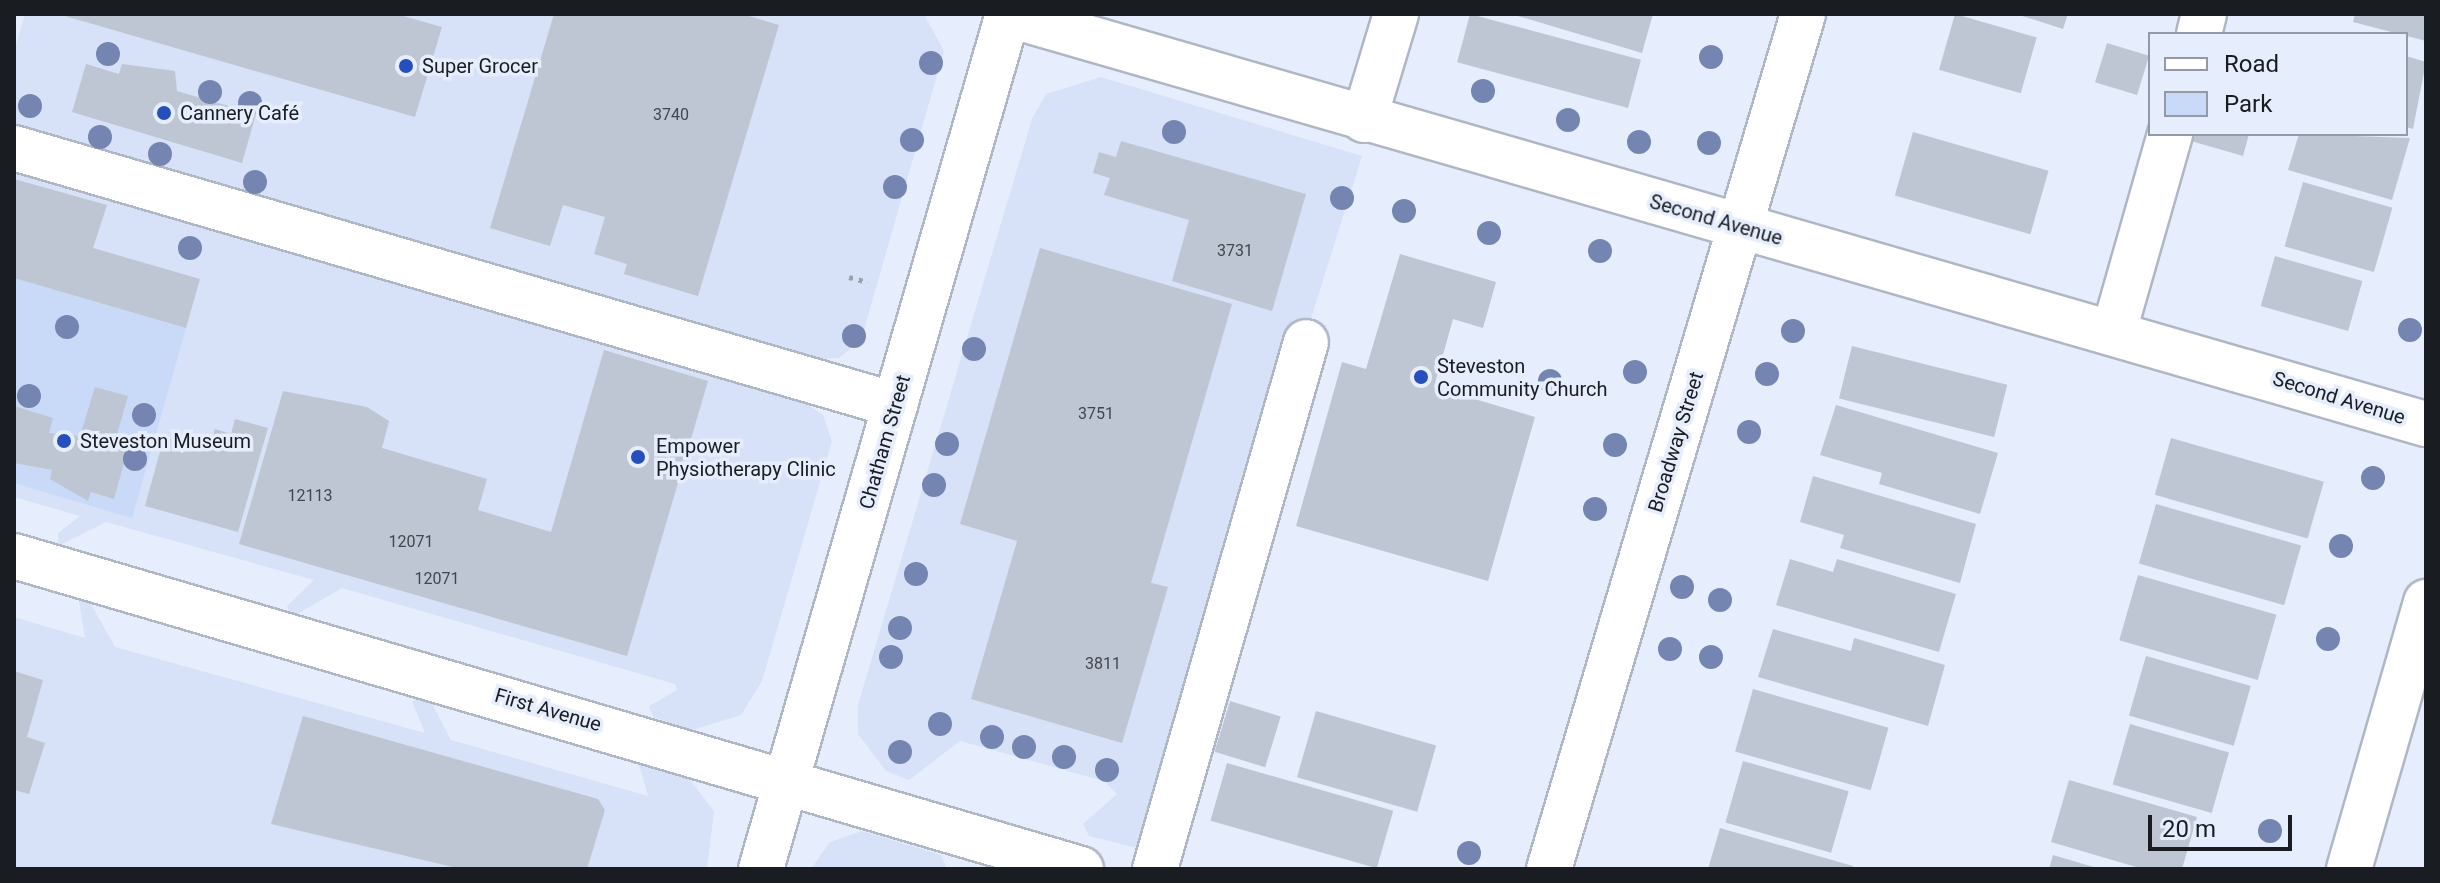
<!DOCTYPE html>
<meta charset="utf-8">
<style>
body{margin:0}
#map{position:relative;width:2440px;height:883px;overflow:hidden;background:#e6eefd;font-family:Roboto,sans-serif}
div>[style]{position:absolute}
[style*='--x']{left:calc(var(--x)*1px);top:calc(var(--y)*1px);width:calc(var(--w)*1px);rotate:calc(var(--a)*1deg)}
.built>*{inset:0;background:#d7e1f7}
.green>*{inset:0;background:#c9d9f8}
.building>*{inset:0;background:#bec6d4;transform-origin:0 0}
.path>*{height:5px;margin-top:-2.5px;transform-origin:0;background:repeating-linear-gradient(90deg,#9ca2ad 0 4px,transparent 0 10px)}
.roads{filter:drop-shadow(2px 0 #afb6c4) drop-shadow(-2px 0 #afb6c4) drop-shadow(0 2px #afb6c4) drop-shadow(0 -2px #afb6c4)}
.minor>*{height:44px;margin:-22px;padding:0 22px;transform-origin:22px;border-radius:22px;background:#fff}
.trees>*{width:24px;height:24px;margin:-12px;border-radius:50%;background:#7485b2}
.dots>*{width:22px;height:22px;translate:-50% -50%;box-sizing:border-box;border:4px solid #e6eefd;border-radius:50%}
span{translate:-50% -50%;white-space:nowrap;text-align:center;line-height:1.15;-webkit-text-stroke:7px #e6eefd;paint-order:stroke}
.number-label{font-size:16px;color:#42464e}
.number-label span{-webkit-text-stroke-width:0}
.poi-label{font-size:20px;color:#191c21}
.left{translate:0 -50%;text-align:left}
.street-label{font-size:20px;color:#191c21}
.frame{position:absolute;inset:0;border:16px solid #191c21;pointer-events:none}
.legend{position:absolute;left:2148px;top:32px;width:260px;height:104px;box-sizing:border-box;background:#e6eefd;border:2px solid #949aa5;margin:0;padding:10px 14px;list-style:none;font-size:24px;color:#191c21}
.legend li{display:flex;align-items:center;gap:16px;height:40px}
.legend b{width:40px;border:2px solid #949aa5}
.scale{position:absolute;left:2148px;top:815px;width:144px;height:36px;box-sizing:border-box;border:4px solid #191c21;border-top:0;padding-left:10px;font-size:24px;line-height:28px;white-space:nowrap;color:#191c21;-webkit-text-stroke:6px #e6eefd;paint-order:stroke}
</style>
<div id="map">
<div class="built">
<i style="clip-path:polygon(25px 14px,924px 14px,944px 51px,861px 340px,839px 358px,814px 359px,802px 401px,823px 415px,832px 441px,762px 681px,741px 715px,692px 730px,653px 717px,649px 706px,677px 690px,675px 684px,342px 588px,292px 617px,287px 606px,314px 580px,106px 522px,58px 546px,58px 533px,80px 516px,14px 497px,14px 51px)"></i>
<i style="clip-path:polygon(1101px 77px,1362px 156px,1148px 838px,1137px 848px,1089px 836px,1083px 824px,1117px 794px,1104px 781px,960px 741px,909px 780px,886px 771px,858px 734px,858px 705px,1032px 119px,1046px 94px)"></i>
<i style="clip-path:polygon(78px 595px,88px 599px,115px 647px,425px 733px,412px 701px,428px 696px,451px 740px,648px 796px,637px 758px,679px 766px,714px 811px,707px 869px,14px 869px,14px 617px,85px 638px)"></i>
<i style="clip-path:polygon(862px 831px,941px 855px,947px 869px,811px 869px,830px 842px)"></i>
</div>
<div class="green">
<i style="clip-path:polygon(14px 278px,186px 328px,132px 518px,14px 483px)"></i>
</div>
<div class="building">
<i style="clip-path:polygon(58px 14px,396px 14px,442px 27px,415px 117px)"></i>
<i style="clip-path:polygon(554px 14px,742px 14px,779px 25px,698px 296px,624px 274px,627px 264px,594px 254px,605px 217px,563px 205px,550px 246px,490px 228px)"></i>
<i style="left:1470px;top:14px;width:177px;height:50px;rotate:15deg"></i>
<i style="clip-path:polygon(1511px 14px,1653px 14px,1642px 53px)"></i>
<i style="left:1955px;top:14px;width:85px;height:58px;rotate:16deg"></i>
<i style="clip-path:polygon(2016px 14px,2068px 14px,2063px 29px)"></i>
<i style="clip-path:polygon(2355px 14px,2426px 14px,2426px 41px,2353px 22px)"></i>
<i style="left:2107px;top:43px;width:44px;height:41px;rotate:17deg"></i>
<i style="clip-path:polygon(2406px 56px,2426px 62px,2413px 129px,2406px 127px)"></i>
<i style="clip-path:polygon(86px 64px,119px 74px,122px 64px,175px 71px,177px 91px,256px 114px,242px 163px,72px 112px)"></i>
<i style="left:1913px;top:132px;width:141px;height:66px;rotate:16deg"></i>
<i style="clip-path:polygon(2193px 134px,2249px 134px,2243px 156px,2191px 141px)"></i>
<i style="clip-path:polygon(2299px 134px,2410px 138px,2392px 200px,2288px 170px)"></i>
<i style="clip-path:polygon(1121px 141px,1306px 194px,1272px 311px,1172px 281px,1189px 220px,1104px 195px,1110px 178px,1093px 173px,1099px 152px,1116px 157px)"></i>
<i style="clip-path:polygon(14px 179px,107px 205px,93px 248px,200px 279px,186px 328px,14px 278px)"></i>
<i style="left:2303px;top:182px;width:93px;height:67px;rotate:16deg"></i>
<i style="clip-path:polygon(1040px 248px,1232px 304px,1151px 583px,1168px 587px,1122px 743px,971px 699px,1017px 541px,960px 524px)"></i>
<i style="clip-path:polygon(1400px 254px,1496px 282px,1483px 328px,1453px 319px,1434px 387px,1535px 417px,1488px 581px,1296px 526px,1342px 362px,1366px 369px)"></i>
<i style="left:2275px;top:256px;width:91px;height:52px;rotate:16deg"></i>
<i style="left:1852px;top:346px;width:160px;height:54px;rotate:14deg"></i>
<i style="clip-path:polygon(604px 350px,708px 381px,627px 656px,239px 544px,283px 391px,367px 407px,389px 421px,382px 448px,487px 479px,478px 510px,551px 532px)"></i>
<i style="clip-path:polygon(95px 387px,128px 396px,114px 445px,128px 449px,114px 499px,91px 492px,88px 501px,50px 479px,52px 470px,14px 463px,14px 406px,53px 418px,49px 433px,80px 436px)"></i>
<i style="clip-path:polygon(1836px 405px,1998px 453px,1980px 514px,1879px 484px,1882px 473px,1820px 455px)"></i>
<i style="clip-path:polygon(235px 419px,268px 428px,238px 532px,145px 506px,164px 437px,209px 450px,215px 429px,231px 434px)"></i>
<i style="left:2171px;top:438px;width:159px;height:59px;rotate:16deg"></i>
<i style="clip-path:polygon(1813px 476px,1976px 524px,1960px 583px,1840px 548px,1844px 535px,1800px 522px)"></i>
<i style="left:2156px;top:504px;width:151px;height:62px;rotate:16deg"></i>
<i style="clip-path:polygon(1790px 559px,1833px 572px,1837px 559px,1956px 594px,1939px 652px,1776px 605px)"></i>
<i style="left:2138px;top:575px;width:144px;height:68px;rotate:16deg"></i>
<i style="clip-path:polygon(1773px 629px,1851px 651px,1854px 638px,1945px 665px,1928px 726px,1758px 677px)"></i>
<i style="left:2146px;top:656px;width:109px;height:62px;rotate:16deg"></i>
<i style="clip-path:polygon(14px 671px,43px 680px,27px 737px,45px 743px,29px 794px,14px 790px)"></i>
<i style="left:1753px;top:689px;width:141px;height:65px;rotate:16deg"></i>
<i style="left:1230px;top:701px;width:53px;height:53px;rotate:17deg"></i>
<i style="left:1316px;top:711px;width:125px;height:69px;rotate:16deg"></i>
<i style="clip-path:polygon(303px 716px,598px 799px,605px 810px,587px 869px,461px 869px,271px 824px)"></i>
<i style="left:2130px;top:724px;width:103px;height:63px;rotate:16deg"></i>
<i style="left:1743px;top:761px;width:110px;height:64px;rotate:16deg"></i>
<i style="left:1227px;top:763px;width:173px;height:60px;rotate:16deg"></i>
<i style="clip-path:polygon(2069px 780px,2197px 817px,2182px 869px,2143px 869px,2051px 842px)"></i>
<i style="clip-path:polygon(1720px 828px,1853px 866px,1852px 869px,1708px 869px)"></i>
<i style="clip-path:polygon(2053px 855px,2097px 868px,2097px 869px,2049px 869px)"></i>
</div>
<div class="path">
<i style="--x:849;--y:277;--w:20;--a:15"></i>
</div>
<div class="roads">
<div class="minor">
<i style="--x:1006;--y:14;--w:1478;--a:16.11"></i>
<i style="--x:2199;--y:34;--w:21;--a:-76"></i>
<i style="--x:1364;--y:120;--w:111;--a:-73.2"></i>
<i style="--x:14;--y:148;--w:918;--a:16.26"></i>
<i style="--x:2114;--y:331;--w:205;--a:-74.1"></i>
<i style="--x:14;--y:556;--w:1112;--a:16.35"></i>
<i style="--x:761;--y:869;--w:890;--a:-73.89"></i>
<i style="--x:1155;--y:869;--w:548;--a:-74.01"></i>
<i style="--x:1549;--y:869;--w:892;--a:-73.45"></i>
<i style="--x:2349;--y:869;--w:278;--a:-73.9"></i>
</div>
</div>
<div class="trees">
<i style="left:108px;top:54px"></i>
<i style="left:1711px;top:57px"></i>
<i style="left:931px;top:63px"></i>
<i style="left:1483px;top:91px"></i>
<i style="left:210px;top:92px"></i>
<i style="left:250px;top:103px"></i>
<i style="left:30px;top:106px"></i>
<i style="left:1568px;top:120px"></i>
<i style="left:1174px;top:132px"></i>
<i style="left:100px;top:137px"></i>
<i style="left:912px;top:140px"></i>
<i style="left:1639px;top:142px"></i>
<i style="left:1709px;top:143px"></i>
<i style="left:160px;top:154px"></i>
<i style="left:255px;top:182px"></i>
<i style="left:895px;top:187px"></i>
<i style="left:1342px;top:198px"></i>
<i style="left:1404px;top:211px"></i>
<i style="left:1489px;top:233px"></i>
<i style="left:190px;top:248px"></i>
<i style="left:1600px;top:251px"></i>
<i style="left:67px;top:327px"></i>
<i style="left:2410px;top:330px"></i>
<i style="left:1793px;top:331px"></i>
<i style="left:854px;top:336px"></i>
<i style="left:974px;top:349px"></i>
<i style="left:1635px;top:372px"></i>
<i style="left:1767px;top:374px"></i>
<i style="left:1550px;top:381px"></i>
<i style="left:29px;top:396px"></i>
<i style="left:144px;top:415px"></i>
<i style="left:1749px;top:432px"></i>
<i style="left:947px;top:444px"></i>
<i style="left:1615px;top:445px"></i>
<i style="left:135px;top:459px"></i>
<i style="left:2373px;top:478px"></i>
<i style="left:934px;top:485px"></i>
<i style="left:1595px;top:509px"></i>
<i style="left:2341px;top:546px"></i>
<i style="left:916px;top:574px"></i>
<i style="left:1682px;top:587px"></i>
<i style="left:1720px;top:600px"></i>
<i style="left:900px;top:628px"></i>
<i style="left:2328px;top:639px"></i>
<i style="left:1670px;top:649px"></i>
<i style="left:891px;top:657px"></i>
<i style="left:1711px;top:657px"></i>
<i style="left:940px;top:724px"></i>
<i style="left:992px;top:737px"></i>
<i style="left:1024px;top:747px"></i>
<i style="left:900px;top:752px"></i>
<i style="left:1064px;top:757px"></i>
<i style="left:1107px;top:770px"></i>
<i style="left:2270px;top:831px"></i>
<i style="left:1469px;top:853px"></i>
</div>
<div class="dots">
<i style="left:406px;top:66px;background:#264ebd"></i>
<i style="left:164px;top:113px;background:#264ebd"></i>
<i style="left:1421px;top:377px;background:#264ebd"></i>
<i style="left:64px;top:441px;background:#264ebd"></i>
<i style="left:638px;top:457px;background:#264ebd"></i>
</div>
<div class="number-label">
<span style="left:671px;top:115px">3740</span>
<span style="left:1235px;top:251px">3731</span>
<span style="left:1096px;top:414px">3751</span>
<span style="left:310px;top:496px">12113</span>
<span style="left:411px;top:542px">12071</span>
<span style="left:437px;top:579px">12071</span>
<span style="left:1103px;top:664px">3811</span>
</div>
<div class="poi-label">
<span class="left" style="left:422px;top:66px">Super Grocer</span>
<span class="left" style="left:180px;top:113px">Cannery Café</span>
<span class="left" style="left:1437px;top:378px">Steveston<br>Community Church</span>
<span class="left" style="left:80px;top:441px">Steveston Museum</span>
<span class="left" style="left:656px;top:458px">Empower<br>Physiotherapy Clinic</span>
</div>
<div class="street-label">
<span style="left:1716px;top:220px;rotate:16deg">Second Avenue</span>
<span style="left:2339px;top:398px;rotate:17deg">Second Avenue</span>
<span style="left:885px;top:442px;rotate:-74deg">Chatham Street</span>
<span style="left:1676px;top:442px;rotate:-73deg">Broadway Street</span>
<span style="left:548px;top:710px;rotate:16deg">First Avenue</span>
</div>
<div class="frame"></div>
<ul class="legend">
<li><b style="height:10px;background:#fff"></b>Road</li>
<li><b style="height:22px;background:#c9d9f8"></b>Park</li>
</ul>
<div class="scale">20 m</div>
</div>
